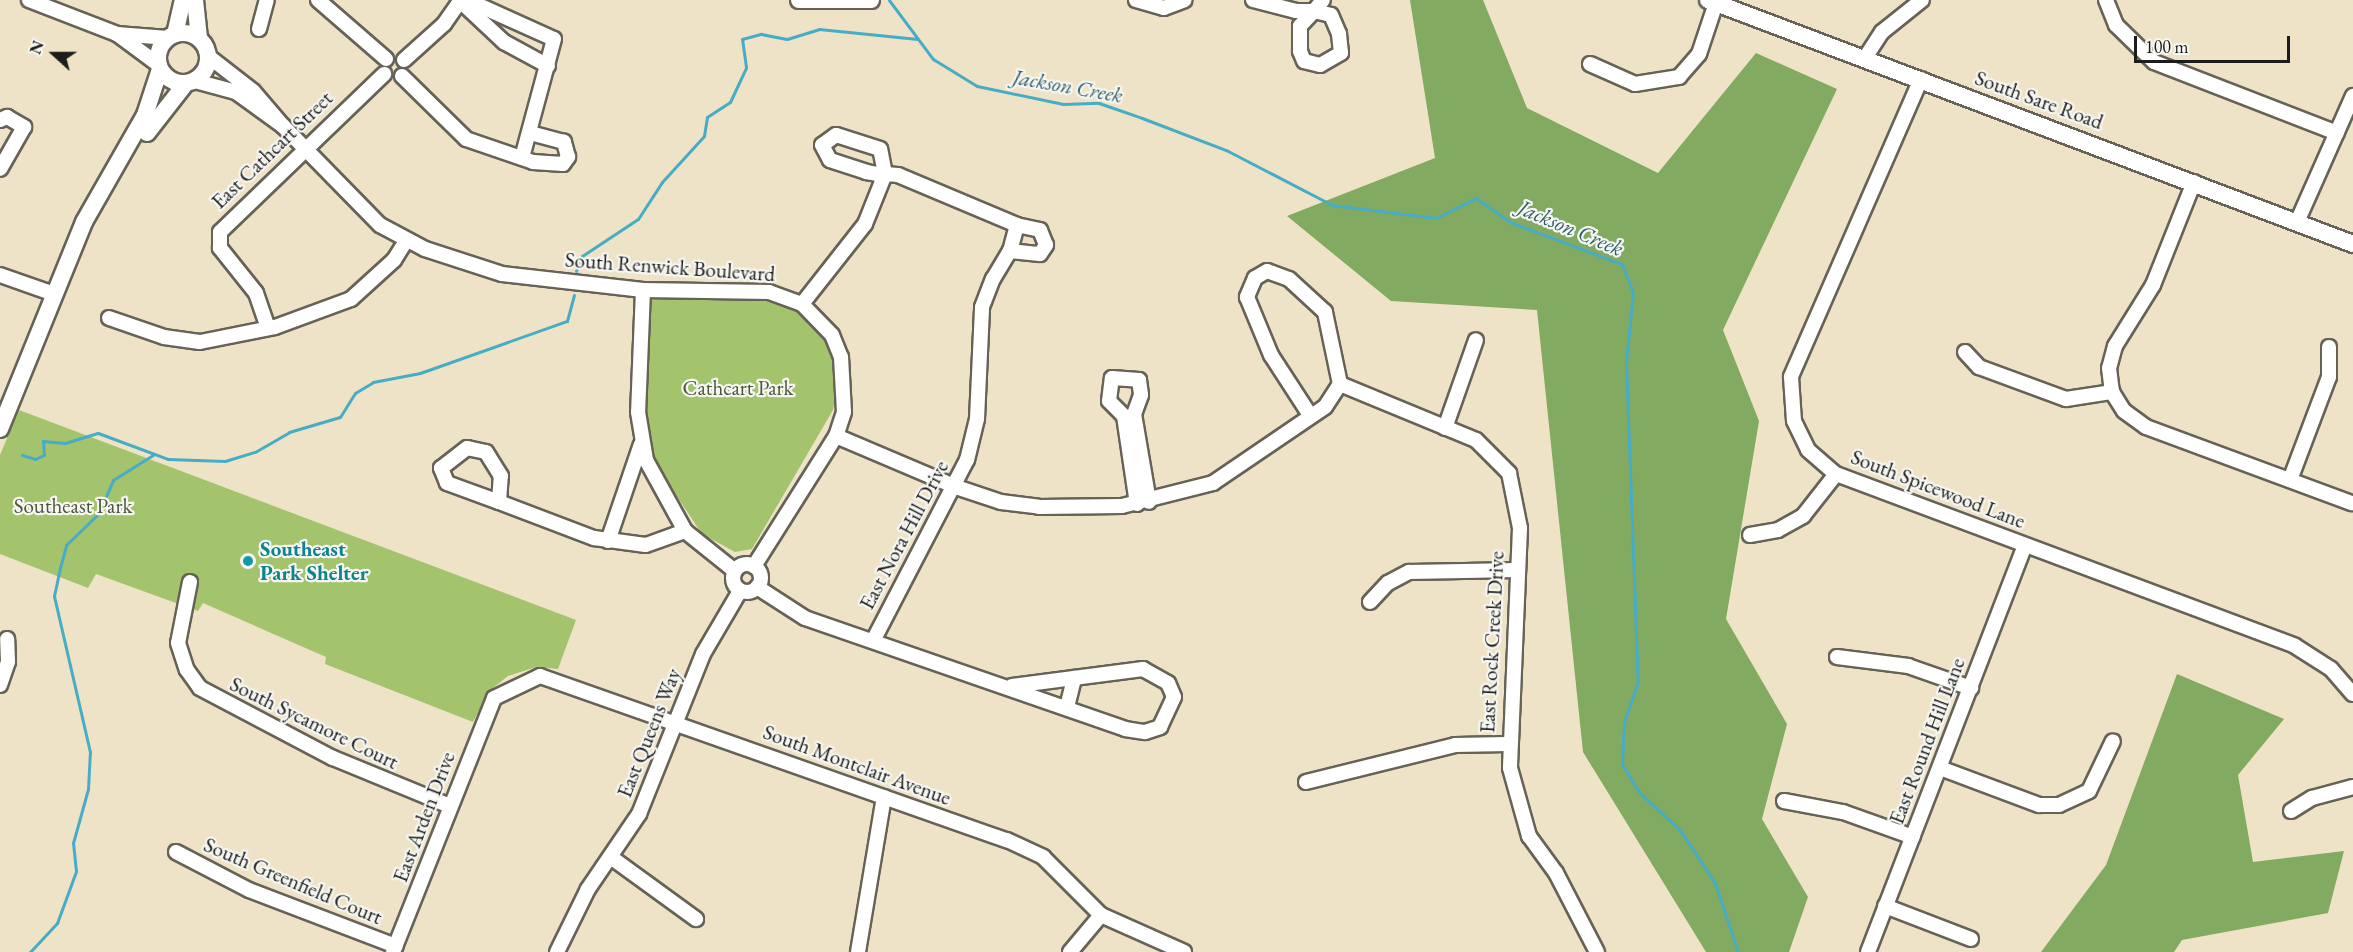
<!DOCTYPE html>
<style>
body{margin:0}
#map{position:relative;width:2353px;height:952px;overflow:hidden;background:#eee3c7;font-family:"EB Garamond",serif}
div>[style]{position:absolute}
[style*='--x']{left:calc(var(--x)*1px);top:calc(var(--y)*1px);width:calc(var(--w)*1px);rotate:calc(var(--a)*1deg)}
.green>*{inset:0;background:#a3c46d}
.forest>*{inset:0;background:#82aa60}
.stream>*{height:3px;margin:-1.5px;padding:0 1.5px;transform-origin:1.5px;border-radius:1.5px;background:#47acc6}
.roads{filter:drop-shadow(2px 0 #666258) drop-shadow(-2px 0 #666258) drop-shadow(0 2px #666258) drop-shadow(0 -2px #666258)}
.minor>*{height:14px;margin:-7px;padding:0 7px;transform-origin:7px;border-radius:7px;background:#fff}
.minor>.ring{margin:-7px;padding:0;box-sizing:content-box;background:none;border:14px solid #fff;border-radius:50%}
.major>*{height:16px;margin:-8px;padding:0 8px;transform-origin:8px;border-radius:8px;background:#fff}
.major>.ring{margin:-8px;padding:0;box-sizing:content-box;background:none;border:16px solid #fff;border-radius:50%}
.dots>*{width:16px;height:16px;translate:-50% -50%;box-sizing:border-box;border:3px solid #f6f6f2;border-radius:50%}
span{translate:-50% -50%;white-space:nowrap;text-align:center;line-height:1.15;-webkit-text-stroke:4.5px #f6f6f2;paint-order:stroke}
.street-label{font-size:21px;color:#1c1c1c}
.park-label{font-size:21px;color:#4b5738}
.culture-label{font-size:21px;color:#0d838f;font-weight:700}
.left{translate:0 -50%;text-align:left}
.water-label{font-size:22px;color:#2f5d68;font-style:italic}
.north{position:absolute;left:24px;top:24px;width:60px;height:60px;-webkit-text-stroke:4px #f6f6f2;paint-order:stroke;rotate:291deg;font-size:16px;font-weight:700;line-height:24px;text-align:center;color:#1c1c1c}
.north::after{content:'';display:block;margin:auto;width:21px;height:27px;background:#1c1c1c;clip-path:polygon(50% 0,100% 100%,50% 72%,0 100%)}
.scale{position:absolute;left:2134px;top:36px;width:156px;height:27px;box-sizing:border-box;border:3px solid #1c1c1c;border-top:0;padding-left:8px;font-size:18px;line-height:21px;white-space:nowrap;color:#1c1c1c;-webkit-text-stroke:4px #f6f6f2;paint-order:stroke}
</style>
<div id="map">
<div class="green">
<i style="clip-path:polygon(651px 294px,786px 299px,820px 326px,835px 354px,838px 386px,833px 410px,752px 549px,735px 552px,702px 534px,660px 471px,647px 437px,643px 387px)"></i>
<i style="clip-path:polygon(19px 410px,576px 620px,558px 669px,536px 667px,508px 676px,489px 691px,473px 722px,325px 664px,326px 657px,203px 603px,198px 611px,96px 574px,88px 588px,0 554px,0 455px)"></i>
</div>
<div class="forest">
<i style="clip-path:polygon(1410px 0,1483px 0,1527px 108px,1658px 173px,1756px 53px,1837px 89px,1723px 330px,1759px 421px,1726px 619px,1787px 724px,1762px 819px,1808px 897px,1789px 952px,1706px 952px,1583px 752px,1537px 310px,1391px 301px,1287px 216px,1435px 158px)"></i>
<i style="clip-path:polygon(2177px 674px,2284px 719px,2238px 775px,2253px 862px,2344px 851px,2328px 913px,2182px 940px,2174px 952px,2041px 952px,2106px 865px)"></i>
</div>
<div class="stream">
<i style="--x:889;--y:0;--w:74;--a:53.3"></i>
<i style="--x:933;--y:59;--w:52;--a:31.5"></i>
<i style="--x:977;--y:86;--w:88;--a:11.8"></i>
<i style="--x:1063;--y:104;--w:36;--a:-2"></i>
<i style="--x:1099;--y:103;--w:46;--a:19.2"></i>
<i style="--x:1142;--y:118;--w:90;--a:20.9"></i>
<i style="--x:1226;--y:150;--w:119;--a:27.4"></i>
<i style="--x:1332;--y:205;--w:105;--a:7.1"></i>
<i style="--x:1436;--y:218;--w:45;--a:-26.6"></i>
<i style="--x:1476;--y:198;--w:42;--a:35.2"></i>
<i style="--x:1510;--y:222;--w:120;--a:20.6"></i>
<i style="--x:1622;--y:264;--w:30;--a:69"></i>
<i style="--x:1633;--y:292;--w:70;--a:95.7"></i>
<i style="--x:1626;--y:362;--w:320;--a:87.9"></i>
<i style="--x:1638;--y:682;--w:42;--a:109.3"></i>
<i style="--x:1624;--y:722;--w:42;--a:92.7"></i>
<i style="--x:1622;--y:764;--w:33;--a:59"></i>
<i style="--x:1639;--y:792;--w:56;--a:42.8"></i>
<i style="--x:1680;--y:830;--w:64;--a:56.6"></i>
<i style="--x:1715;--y:883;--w:73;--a:71.6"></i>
<i style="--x:576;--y:271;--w:16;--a:-68"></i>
<i style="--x:582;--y:256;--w:67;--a:-33.5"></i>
<i style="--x:638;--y:219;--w:44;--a:-57"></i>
<i style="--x:662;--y:182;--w:62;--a:-47.6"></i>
<i style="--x:704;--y:136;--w:19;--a:-81"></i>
<i style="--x:707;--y:117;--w:27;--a:-33"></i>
<i style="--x:730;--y:102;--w:38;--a:-65"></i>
<i style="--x:746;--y:67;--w:28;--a:-98"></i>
<i style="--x:742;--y:39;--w:20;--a:-15"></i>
<i style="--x:761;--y:34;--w:26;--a:11"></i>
<i style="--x:787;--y:39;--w:34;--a:-17"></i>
<i style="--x:819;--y:29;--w:99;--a:5.8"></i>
<i style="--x:22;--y:455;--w:14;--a:17"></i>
<i style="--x:35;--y:459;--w:10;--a:-24"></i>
<i style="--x:44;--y:455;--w:14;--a:-94"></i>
<i style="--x:43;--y:441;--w:22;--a:5"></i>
<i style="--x:65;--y:443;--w:34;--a:-17"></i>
<i style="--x:98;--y:433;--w:75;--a:20.4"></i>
<i style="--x:168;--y:459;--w:57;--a:2"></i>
<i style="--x:225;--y:461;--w:31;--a:-17"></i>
<i style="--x:255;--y:452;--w:39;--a:-30"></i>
<i style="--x:289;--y:432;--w:53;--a:-16.4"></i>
<i style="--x:340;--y:417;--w:28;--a:-58"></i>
<i style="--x:355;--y:393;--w:21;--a:-31"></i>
<i style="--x:373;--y:382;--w:48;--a:-10.8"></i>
<i style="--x:420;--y:373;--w:156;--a:-19.5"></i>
<i style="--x:567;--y:321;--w:27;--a:-75"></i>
<i style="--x:30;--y:952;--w:40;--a:-47"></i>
<i style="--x:57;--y:923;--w:40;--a:-69.8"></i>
<i style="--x:71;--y:885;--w:15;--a:-70"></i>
<i style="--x:76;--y:871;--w:28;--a:-96"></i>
<i style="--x:73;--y:843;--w:56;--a:-74.5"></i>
<i style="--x:88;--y:789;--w:37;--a:-87"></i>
<i style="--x:90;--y:752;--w:160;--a:-103"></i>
<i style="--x:54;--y:596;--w:29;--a:-78"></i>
<i style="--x:60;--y:568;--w:24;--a:-75"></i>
<i style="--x:66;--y:545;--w:46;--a:-44.1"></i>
<i style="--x:99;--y:513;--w:36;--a:-67"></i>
<i style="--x:113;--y:480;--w:47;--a:-32"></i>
</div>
<div class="roads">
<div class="minor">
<i style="--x:29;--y:0;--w:94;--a:21.1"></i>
<i style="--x:318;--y:0;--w:90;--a:40.9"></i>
<i style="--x:459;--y:0;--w:62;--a:43"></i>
<i style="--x:504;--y:42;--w:50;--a:28.6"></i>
<i style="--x:1136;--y:0;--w:29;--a:16"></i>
<i style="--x:1164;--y:8;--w:22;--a:-21"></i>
<i style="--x:1253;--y:0;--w:44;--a:14.3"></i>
<i style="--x:1296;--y:11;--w:18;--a:0"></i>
<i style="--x:1314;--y:11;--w:14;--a:-51"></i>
<i style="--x:2106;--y:0;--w:27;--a:68"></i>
<i style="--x:2116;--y:25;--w:53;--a:44.2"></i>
<i style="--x:2154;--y:62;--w:196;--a:21.2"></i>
<i style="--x:467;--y:6;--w:9;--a:-13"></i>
<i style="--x:476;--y:4;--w:85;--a:24.2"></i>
<i style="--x:554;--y:39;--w:123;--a:105.1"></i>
<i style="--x:1314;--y:11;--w:17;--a:13"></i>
<i style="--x:1331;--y:15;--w:21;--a:67"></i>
<i style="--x:1339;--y:34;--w:19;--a:84"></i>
<i style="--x:1341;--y:53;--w:24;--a:150"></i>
<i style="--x:1320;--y:65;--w:16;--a:-166"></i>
<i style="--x:1304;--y:61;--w:11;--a:-112"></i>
<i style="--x:1300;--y:51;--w:25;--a:-90"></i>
<i style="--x:1300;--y:26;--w:21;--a:-47"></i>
<i style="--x:259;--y:29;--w:30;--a:-75"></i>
<i style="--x:1865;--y:58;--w:31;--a:-57"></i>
<i style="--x:1882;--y:32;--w:51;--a:-38.7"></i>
<i style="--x:404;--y:60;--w:54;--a:-42"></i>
<i style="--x:444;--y:24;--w:29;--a:-55"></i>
<i style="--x:1590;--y:64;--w:49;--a:24"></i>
<i style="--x:1635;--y:84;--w:45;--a:-9"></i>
<i style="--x:1679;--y:77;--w:30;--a:-49"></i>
<i style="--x:1699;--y:54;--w:54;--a:-71.6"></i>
<i style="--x:159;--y:65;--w:52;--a:-143.6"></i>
<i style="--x:117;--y:34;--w:51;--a:4.5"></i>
<i style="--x:402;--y:76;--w:90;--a:44.5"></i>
<i style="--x:466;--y:139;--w:71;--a:18.9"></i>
<i style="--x:533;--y:162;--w:30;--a:4"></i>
<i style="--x:563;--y:164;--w:9;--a:-54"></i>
<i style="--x:568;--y:157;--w:16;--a:-105"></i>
<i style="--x:564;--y:142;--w:34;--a:-165"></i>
<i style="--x:1921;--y:79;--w:325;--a:113.6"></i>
<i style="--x:1791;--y:377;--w:44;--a:86.1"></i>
<i style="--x:1794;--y:421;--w:32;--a:64"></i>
<i style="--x:1808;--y:450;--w:37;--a:41"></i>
<i style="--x:1836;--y:474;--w:490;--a:20.5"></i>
<i style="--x:2295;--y:646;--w:43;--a:32.6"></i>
<i style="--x:2331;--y:669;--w:33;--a:49"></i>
<i style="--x:195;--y:81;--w:42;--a:15"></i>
<i style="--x:236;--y:92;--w:58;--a:35.9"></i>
<i style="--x:283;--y:126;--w:46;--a:-130.6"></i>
<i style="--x:253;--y:91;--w:57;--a:-142.1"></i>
<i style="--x:0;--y:120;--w:8;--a:-23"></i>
<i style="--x:7;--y:117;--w:20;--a:30"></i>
<i style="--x:24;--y:127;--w:48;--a:119.7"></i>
<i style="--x:283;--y:126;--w:139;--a:45.6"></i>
<i style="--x:380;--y:225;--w:51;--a:28.1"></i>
<i style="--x:425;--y:249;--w:81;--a:18"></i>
<i style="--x:502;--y:274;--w:142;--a:6.5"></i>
<i style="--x:643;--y:290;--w:126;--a:0.9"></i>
<i style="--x:769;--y:292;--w:35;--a:20"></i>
<i style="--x:802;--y:304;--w:43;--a:45.9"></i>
<i style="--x:832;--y:335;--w:24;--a:68"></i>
<i style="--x:841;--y:357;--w:55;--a:86.9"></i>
<i style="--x:844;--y:412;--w:25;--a:108"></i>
<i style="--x:836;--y:436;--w:154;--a:122.2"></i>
<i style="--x:2194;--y:182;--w:111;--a:111.7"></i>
<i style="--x:2153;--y:285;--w:72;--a:121.9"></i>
<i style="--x:2115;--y:346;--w:23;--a:105"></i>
<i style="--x:2109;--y:368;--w:24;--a:83"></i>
<i style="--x:2112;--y:392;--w:22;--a:58"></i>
<i style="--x:2124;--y:411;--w:27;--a:36"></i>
<i style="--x:2146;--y:427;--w:220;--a:20.3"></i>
<i style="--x:2298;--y:220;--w:136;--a:-66.1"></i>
<i style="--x:0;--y:275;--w:57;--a:19.4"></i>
<i style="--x:643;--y:290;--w:122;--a:92.3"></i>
<i style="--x:638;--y:412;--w:49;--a:80.5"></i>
<i style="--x:646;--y:460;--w:81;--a:61.2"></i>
<i style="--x:685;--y:531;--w:64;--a:38.7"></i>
<i style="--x:802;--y:304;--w:102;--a:-51.8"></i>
<i style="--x:865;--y:224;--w:54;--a:-68.2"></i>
<i style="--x:885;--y:174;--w:25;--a:-101"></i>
<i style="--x:880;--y:149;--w:46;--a:-162.3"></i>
<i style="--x:836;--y:135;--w:17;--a:144"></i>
<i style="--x:822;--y:145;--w:17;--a:62"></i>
<i style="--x:830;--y:160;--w:38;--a:18"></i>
<i style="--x:866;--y:172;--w:11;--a:10"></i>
<i style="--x:877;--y:174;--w:8;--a:0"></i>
<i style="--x:885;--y:174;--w:13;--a:4"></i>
<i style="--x:898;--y:175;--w:129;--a:22.8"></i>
<i style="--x:1017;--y:225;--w:27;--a:105"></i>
<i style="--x:109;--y:318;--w:58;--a:19.1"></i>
<i style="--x:164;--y:337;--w:36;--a:8"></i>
<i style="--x:200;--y:342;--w:76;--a:-11.3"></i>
<i style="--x:275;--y:327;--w:81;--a:-20.2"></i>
<i style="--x:351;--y:299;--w:58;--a:-42.2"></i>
<i style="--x:394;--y:260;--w:22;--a:-58"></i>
<i style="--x:268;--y:328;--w:37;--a:-109"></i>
<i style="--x:256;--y:293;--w:58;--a:-128.7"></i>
<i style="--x:220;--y:248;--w:16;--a:-90"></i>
<i style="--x:220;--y:232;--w:228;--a:-43.9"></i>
<i style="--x:1965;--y:352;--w:21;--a:47"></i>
<i style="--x:1979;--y:367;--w:93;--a:20.2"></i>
<i style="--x:2066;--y:399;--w:47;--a:-8.7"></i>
<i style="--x:1340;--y:384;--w:147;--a:22.4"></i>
<i style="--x:1476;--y:440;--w:47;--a:45"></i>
<i style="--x:1509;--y:473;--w:56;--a:78.7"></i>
<i style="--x:1520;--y:528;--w:240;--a:92.4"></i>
<i style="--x:1510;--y:768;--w:71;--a:74.4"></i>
<i style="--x:1529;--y:836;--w:46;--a:53.9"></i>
<i style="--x:1556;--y:873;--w:89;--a:62.6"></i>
<i style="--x:1445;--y:428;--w:93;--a:-70.6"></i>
<i style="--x:836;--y:436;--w:130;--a:23"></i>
<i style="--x:956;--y:487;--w:47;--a:18.4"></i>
<i style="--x:1001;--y:502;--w:38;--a:7"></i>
<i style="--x:1039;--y:507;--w:83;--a:-0.7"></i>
<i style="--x:1122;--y:506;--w:94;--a:-14.2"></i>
<i style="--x:1213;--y:483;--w:135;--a:-34.2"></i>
<i style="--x:1325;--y:407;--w:27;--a:-57"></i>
<i style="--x:1340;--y:384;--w:74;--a:-101.8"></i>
<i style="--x:1325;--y:312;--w:49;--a:-137.5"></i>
<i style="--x:1289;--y:279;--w:23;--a:-160"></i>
<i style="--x:1267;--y:271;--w:14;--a:150"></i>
<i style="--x:1255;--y:278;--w:21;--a:113"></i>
<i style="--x:1247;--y:297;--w:63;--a:67.5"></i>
<i style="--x:1271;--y:355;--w:72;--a:57"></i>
<i style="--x:2290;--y:480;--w:110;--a:-69.3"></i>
<i style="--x:2329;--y:377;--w:30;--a:-90"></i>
<i style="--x:499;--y:502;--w:26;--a:-86"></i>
<i style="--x:501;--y:476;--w:28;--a:-122"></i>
<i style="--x:486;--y:452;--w:19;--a:-168"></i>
<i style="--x:467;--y:448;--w:33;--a:142"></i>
<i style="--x:441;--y:468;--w:16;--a:68"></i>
<i style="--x:447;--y:483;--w:55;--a:20.1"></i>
<i style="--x:499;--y:502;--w:102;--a:20.8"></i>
<i style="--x:594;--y:538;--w:52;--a:7.7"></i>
<i style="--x:646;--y:545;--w:41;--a:-19.7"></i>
<i style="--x:1137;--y:504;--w:89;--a:-98.4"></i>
<i style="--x:1124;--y:416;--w:21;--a:-135"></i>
<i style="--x:1109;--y:401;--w:23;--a:-83"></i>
<i style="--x:1112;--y:378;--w:27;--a:4"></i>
<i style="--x:1139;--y:380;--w:15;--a:82"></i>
<i style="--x:1141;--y:395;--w:20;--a:110"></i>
<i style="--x:1134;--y:414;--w:89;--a:80.3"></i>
<i style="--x:1750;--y:535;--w:28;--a:-10"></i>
<i style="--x:1778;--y:530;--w:29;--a:-29"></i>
<i style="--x:1803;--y:516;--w:53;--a:-51.8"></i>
<i style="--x:608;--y:541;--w:102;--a:-71.2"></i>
<i class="ring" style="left:733px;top:564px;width:14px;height:14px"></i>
<i style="--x:190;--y:582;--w:62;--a:101.1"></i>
<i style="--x:178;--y:643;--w:28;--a:72"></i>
<i style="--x:187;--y:670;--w:22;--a:54"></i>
<i style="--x:200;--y:688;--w:150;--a:27.8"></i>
<i style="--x:333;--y:758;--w:126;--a:22.3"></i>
<i style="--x:757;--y:587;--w:57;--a:32.9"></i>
<i style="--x:805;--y:618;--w:339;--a:19.1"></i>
<i style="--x:1125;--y:729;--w:20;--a:9"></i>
<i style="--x:1145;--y:732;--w:16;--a:-18"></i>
<i style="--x:1160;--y:727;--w:33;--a:-65"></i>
<i style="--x:1174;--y:697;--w:15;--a:-113"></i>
<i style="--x:1168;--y:683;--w:29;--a:-151"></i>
<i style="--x:1143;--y:669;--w:132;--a:172.6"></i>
<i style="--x:1370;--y:602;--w:26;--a:-47"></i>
<i style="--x:1388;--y:583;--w:24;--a:-28"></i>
<i style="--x:1409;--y:572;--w:109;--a:-1.1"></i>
<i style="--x:873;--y:641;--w:204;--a:-62.6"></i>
<i style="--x:967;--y:460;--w:42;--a:-76.3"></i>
<i style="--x:977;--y:419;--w:112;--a:-87.4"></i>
<i style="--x:982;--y:307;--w:30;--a:-69"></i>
<i style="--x:993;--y:279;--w:33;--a:-59"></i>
<i style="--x:1010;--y:251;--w:30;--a:6"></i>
<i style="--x:1040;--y:254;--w:11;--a:-56"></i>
<i style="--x:1046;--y:245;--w:16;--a:-112"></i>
<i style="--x:1040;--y:230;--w:24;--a:-168"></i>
<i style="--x:1837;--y:657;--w:72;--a:7.2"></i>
<i style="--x:1908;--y:666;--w:67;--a:19.2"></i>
<i style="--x:0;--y:685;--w:24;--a:-71"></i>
<i style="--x:8;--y:662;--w:23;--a:-92"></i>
<i style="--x:1067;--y:707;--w:30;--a:-76"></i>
<i style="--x:1940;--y:768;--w:106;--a:20.5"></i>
<i style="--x:2039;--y:805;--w:20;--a:0"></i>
<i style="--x:2059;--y:805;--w:33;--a:-25"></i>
<i style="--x:2089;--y:791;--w:55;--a:-64.4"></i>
<i style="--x:1306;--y:782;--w:154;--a:-13.9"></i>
<i style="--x:1455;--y:745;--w:53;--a:-1.1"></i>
<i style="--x:1784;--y:801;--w:60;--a:10.6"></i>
<i style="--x:1843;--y:812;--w:74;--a:19.7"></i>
<i style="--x:2291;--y:811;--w:25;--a:-32"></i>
<i style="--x:2312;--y:798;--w:42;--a:-15"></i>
<i style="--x:176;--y:852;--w:82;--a:27.5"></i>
<i style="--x:249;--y:890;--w:157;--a:20.9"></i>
<i style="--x:612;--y:858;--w:104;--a:36"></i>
<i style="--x:1885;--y:906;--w:92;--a:21"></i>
<i style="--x:393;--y:952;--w:273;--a:-68.3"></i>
<i style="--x:494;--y:698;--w:51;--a:-25.6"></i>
<i style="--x:540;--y:676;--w:495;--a:19.4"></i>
<i style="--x:1007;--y:840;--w:40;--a:25"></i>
<i style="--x:1043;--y:857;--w:82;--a:45"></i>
<i style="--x:1101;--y:915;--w:91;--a:24"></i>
<i style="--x:557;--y:952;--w:70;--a:-63.8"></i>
<i style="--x:588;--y:889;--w:91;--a:-55.8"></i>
<i style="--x:639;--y:814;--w:172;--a:-68.2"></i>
<i style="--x:703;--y:654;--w:73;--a:-59.6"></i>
<i style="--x:858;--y:952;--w:157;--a:-80.5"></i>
<i style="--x:1070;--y:952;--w:48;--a:-50"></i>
<i style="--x:1868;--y:952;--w:436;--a:-68.9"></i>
</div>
<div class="major">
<i style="--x:195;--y:0;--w:38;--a:84"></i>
<i style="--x:799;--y:0;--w:72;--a:0"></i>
<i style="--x:1708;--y:0;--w:690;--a:20.72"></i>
<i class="ring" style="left:158px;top:33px;width:34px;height:34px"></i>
<i style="--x:175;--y:34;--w:35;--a:-77"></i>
<i style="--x:147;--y:133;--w:63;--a:-52"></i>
<i style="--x:0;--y:429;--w:223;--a:-67.9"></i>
<i style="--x:84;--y:222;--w:123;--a:-60.3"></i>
<i style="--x:145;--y:115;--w:48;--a:-71.9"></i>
</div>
</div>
<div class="dots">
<i style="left:248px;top:561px;background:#0f9aa8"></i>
</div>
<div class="street-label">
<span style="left:2039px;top:100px;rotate:20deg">South Sare Road</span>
<span style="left:272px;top:150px;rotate:-44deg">East Cathcart Street</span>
<span style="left:670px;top:267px;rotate:4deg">South Renwick Boulevard</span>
<span style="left:1938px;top:489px;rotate:21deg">South Spicewood Lane</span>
<span style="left:904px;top:535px;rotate:-62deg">East Nora Hill Drive</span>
<span style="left:1492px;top:642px;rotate:-87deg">East Rock Creek Drive</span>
<span style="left:314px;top:723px;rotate:26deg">South Sycamore Court</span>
<span style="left:649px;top:733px;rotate:-68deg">East Queens Way</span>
<span style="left:1927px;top:741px;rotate:-69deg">East Round Hill Lane</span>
<span style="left:857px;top:765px;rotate:20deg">South Montclair Avenue</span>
<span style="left:424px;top:817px;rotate:-69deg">East Arden Drive</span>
<span style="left:293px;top:881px;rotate:23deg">South Greenfield Court</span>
</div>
<div class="park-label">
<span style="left:738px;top:388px">Cathcart Park</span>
<span style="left:73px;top:506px">Southeast Park</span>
</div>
<div class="culture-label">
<span class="left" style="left:260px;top:561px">Southeast<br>Park Shelter</span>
</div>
<div class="water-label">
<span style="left:1068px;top:86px;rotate:10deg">Jackson Creek</span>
<span style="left:1571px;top:228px;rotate:23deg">Jackson Creek</span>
</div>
<div class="north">N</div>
<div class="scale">100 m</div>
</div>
